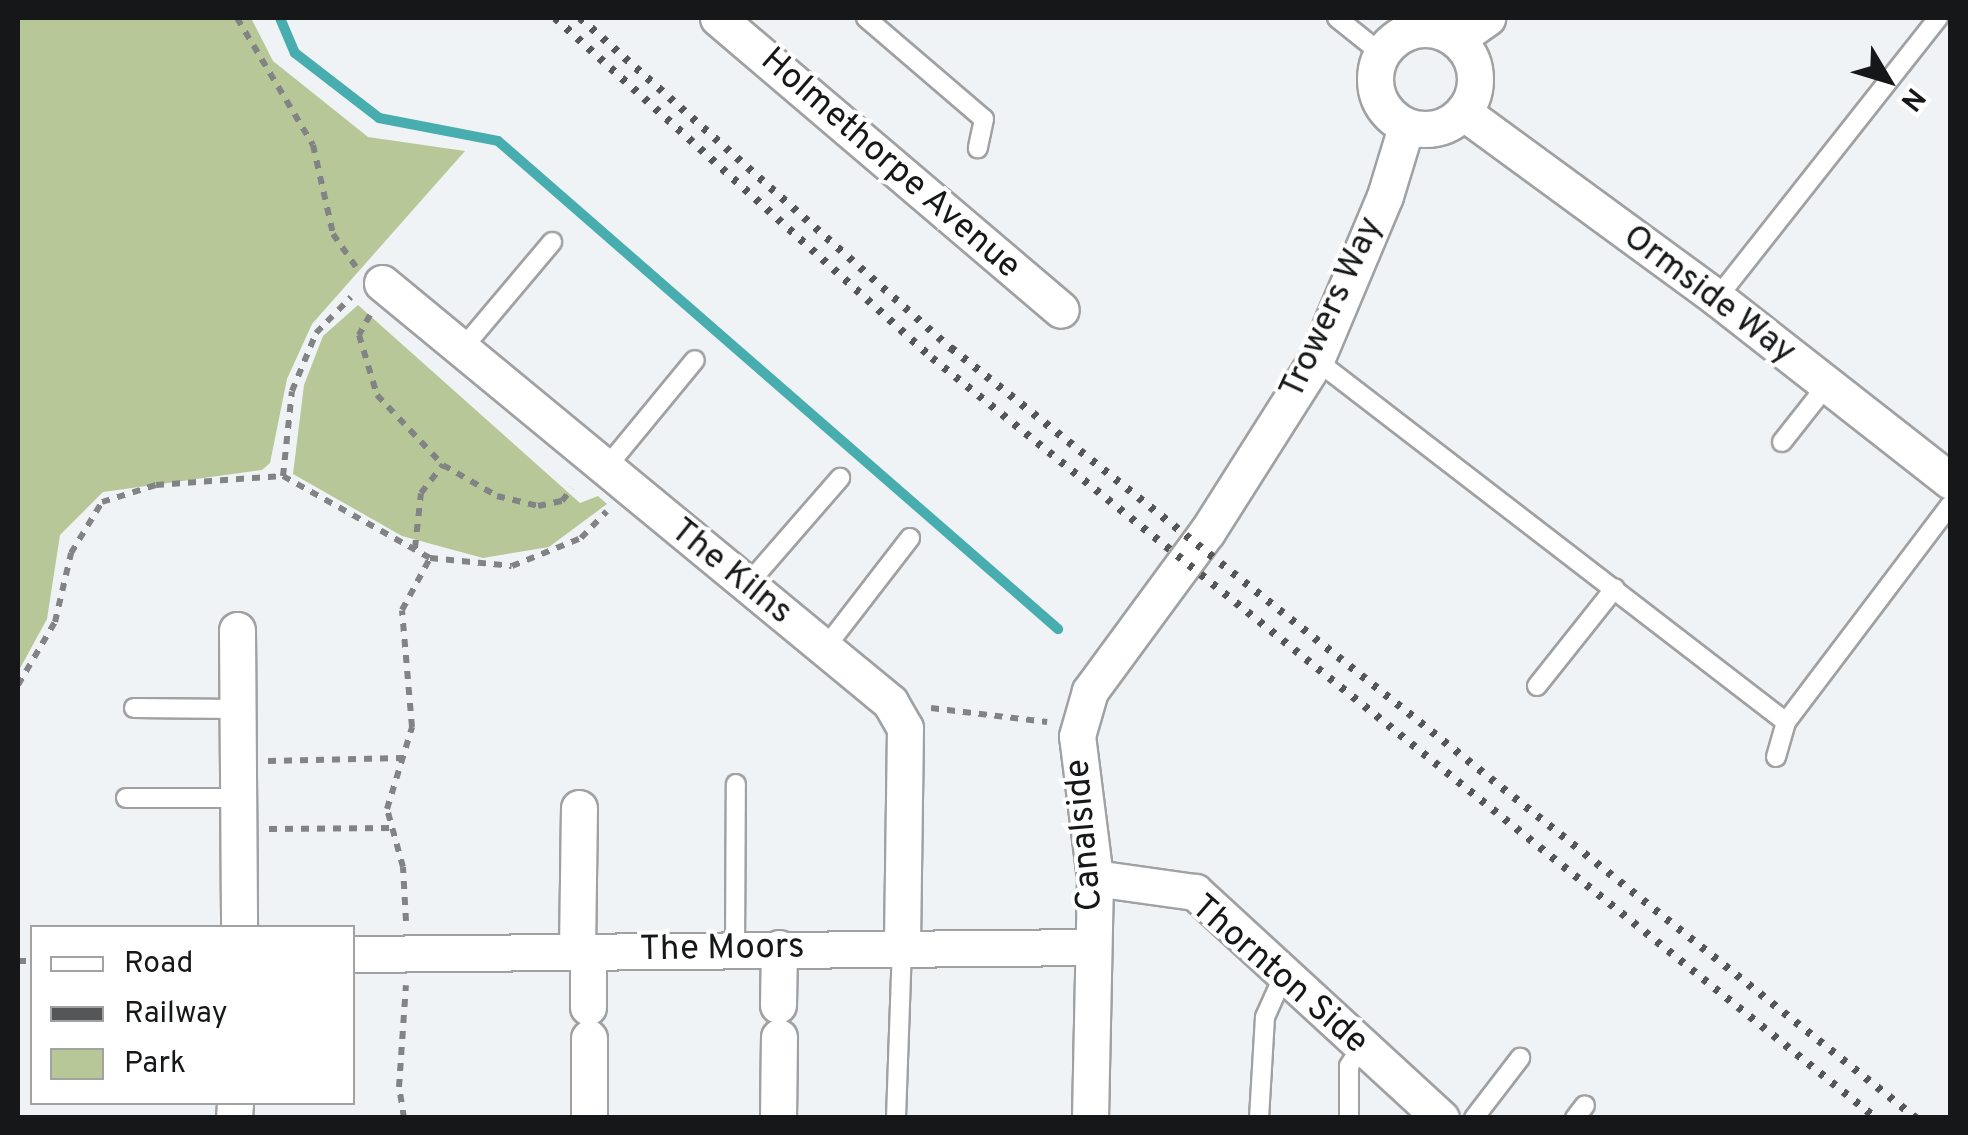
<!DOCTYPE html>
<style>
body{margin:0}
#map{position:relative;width:1968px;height:1135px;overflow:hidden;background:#f0f3f5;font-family:Overpass,sans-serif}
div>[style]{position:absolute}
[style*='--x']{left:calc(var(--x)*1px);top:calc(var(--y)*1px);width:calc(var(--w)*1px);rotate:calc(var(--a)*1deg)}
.green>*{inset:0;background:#b7c798}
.stream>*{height:10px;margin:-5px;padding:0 5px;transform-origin:5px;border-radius:5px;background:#47adaf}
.path>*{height:6px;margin-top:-3px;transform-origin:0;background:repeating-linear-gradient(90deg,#818384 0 8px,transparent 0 16px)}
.roads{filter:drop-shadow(2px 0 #9fa1a3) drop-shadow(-2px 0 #9fa1a3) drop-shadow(0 2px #9fa1a3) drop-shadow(0 -2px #9fa1a3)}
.service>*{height:18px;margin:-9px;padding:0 9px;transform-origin:9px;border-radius:9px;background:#fff}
.minor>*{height:35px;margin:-17.5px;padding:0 17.5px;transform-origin:17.5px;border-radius:17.5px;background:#fff}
.minor>.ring{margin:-17.5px;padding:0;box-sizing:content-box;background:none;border:35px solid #fff;border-radius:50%}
.rail>*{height:8px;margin-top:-4px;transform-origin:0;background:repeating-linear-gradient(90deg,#555657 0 5px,transparent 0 15px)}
span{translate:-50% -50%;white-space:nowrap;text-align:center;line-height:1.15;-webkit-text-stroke:8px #fff;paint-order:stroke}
.street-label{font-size:35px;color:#161718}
.frame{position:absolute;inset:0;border:20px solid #161718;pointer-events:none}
.legend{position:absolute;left:30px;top:925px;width:325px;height:180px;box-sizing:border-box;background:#fff;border:2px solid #a2a2a3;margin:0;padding:12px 18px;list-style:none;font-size:30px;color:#161718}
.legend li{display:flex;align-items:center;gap:20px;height:50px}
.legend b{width:50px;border:2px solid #a2a2a3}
.north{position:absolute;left:1838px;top:30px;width:100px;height:100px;-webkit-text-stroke:8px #fff;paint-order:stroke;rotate:128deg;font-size:28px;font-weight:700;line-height:40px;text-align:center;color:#161718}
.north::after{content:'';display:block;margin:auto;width:35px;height:45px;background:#161718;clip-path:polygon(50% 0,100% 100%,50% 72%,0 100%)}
</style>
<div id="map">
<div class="green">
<i style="clip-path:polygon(18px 18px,251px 18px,273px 61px,368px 137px,465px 151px,312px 324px,287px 379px,270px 463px,262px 470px,103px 492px,60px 535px,47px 619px,18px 672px)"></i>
<i style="clip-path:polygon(358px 305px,580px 503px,598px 496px,607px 504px,549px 547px,483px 558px,402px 536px,293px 474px,304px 385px,323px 336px)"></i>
</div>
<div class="stream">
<i style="--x:280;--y:18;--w:38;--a:67"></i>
<i style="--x:295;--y:53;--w:106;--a:37.7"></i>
<i style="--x:379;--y:118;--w:121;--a:10.9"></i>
<i style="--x:498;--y:141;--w:743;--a:41.07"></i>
</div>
<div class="path">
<i style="--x:237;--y:18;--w:148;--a:59.1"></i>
<i style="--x:313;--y:145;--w:91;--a:77.3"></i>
<i style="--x:333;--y:234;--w:40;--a:55.1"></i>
<i style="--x:370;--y:315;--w:23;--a:119"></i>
<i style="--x:359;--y:335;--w:63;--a:73.3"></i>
<i style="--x:377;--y:395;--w:96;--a:46.7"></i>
<i style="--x:443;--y:465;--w:62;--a:29.9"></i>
<i style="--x:497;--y:496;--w:42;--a:13.7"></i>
<i style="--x:538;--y:506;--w:25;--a:-12"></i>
<i style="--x:562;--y:501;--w:16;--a:-52"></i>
<i style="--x:283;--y:476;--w:85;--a:-84"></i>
<i style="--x:292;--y:391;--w:63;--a:-67.5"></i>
<i style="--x:316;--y:333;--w:50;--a:-45.8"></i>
<i style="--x:415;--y:548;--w:55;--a:-83.8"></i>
<i style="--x:421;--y:493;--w:36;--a:-52"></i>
<i style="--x:18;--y:685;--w:73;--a:-59.6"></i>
<i style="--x:55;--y:622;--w:71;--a:-76.9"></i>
<i style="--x:71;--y:553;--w:60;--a:-58.7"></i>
<i style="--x:102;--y:502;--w:57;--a:-17.5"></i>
<i style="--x:156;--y:485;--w:127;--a:-4.1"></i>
<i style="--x:283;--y:476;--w:168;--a:29.2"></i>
<i style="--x:430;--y:558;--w:82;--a:5.6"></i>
<i style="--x:512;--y:566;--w:74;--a:-22.1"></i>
<i style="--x:581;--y:538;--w:37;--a:-46"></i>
<i style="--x:931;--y:708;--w:117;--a:6.9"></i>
<i style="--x:268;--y:761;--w:134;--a:-1.3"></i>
<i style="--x:269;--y:829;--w:122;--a:-0.5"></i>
<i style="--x:406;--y:921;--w:54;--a:-93.2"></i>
<i style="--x:403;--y:867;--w:60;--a:-105.4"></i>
<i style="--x:387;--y:809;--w:86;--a:-73"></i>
<i style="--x:412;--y:727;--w:117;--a:-94.9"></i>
<i style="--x:402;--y:610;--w:59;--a:-61.7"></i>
<i style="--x:18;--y:961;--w:14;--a:0"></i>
<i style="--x:404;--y:1118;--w:31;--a:-99"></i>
<i style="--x:399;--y:1087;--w:102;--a:-86.1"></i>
</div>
<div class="roads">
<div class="service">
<i style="--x:866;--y:18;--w:155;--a:40.6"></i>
<i style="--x:984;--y:119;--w:30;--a:102"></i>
<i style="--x:1337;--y:18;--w:58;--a:38.7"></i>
<i style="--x:1717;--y:298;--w:357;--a:-51.7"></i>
<i style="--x:462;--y:349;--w:140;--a:-49.9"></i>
<i style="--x:1316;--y:360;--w:593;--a:37.6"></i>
<i style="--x:1782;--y:442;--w:73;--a:-51.7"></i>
<i style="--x:605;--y:469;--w:141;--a:-50.5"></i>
<i style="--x:747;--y:585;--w:142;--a:-49"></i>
<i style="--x:825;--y:648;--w:139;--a:-52.3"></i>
<i style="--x:1537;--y:686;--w:125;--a:-51.5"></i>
<i style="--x:134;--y:708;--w:103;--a:0.6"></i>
<i style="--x:1776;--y:757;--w:36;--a:-74"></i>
<i style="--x:1786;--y:722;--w:272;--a:-52.9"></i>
<i style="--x:126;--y:798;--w:112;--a:0"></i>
<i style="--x:735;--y:948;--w:164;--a:-89.7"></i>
<i style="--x:896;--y:1118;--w:172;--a:-88"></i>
<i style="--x:1259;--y:1118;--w:101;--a:-86.6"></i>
<i style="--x:1265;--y:1017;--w:44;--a:-65.8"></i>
<i style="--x:1349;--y:1118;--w:52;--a:-90"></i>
<i style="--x:1349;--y:1066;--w:22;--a:-58"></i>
<i style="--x:1474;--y:1118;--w:76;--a:-52.5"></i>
<i style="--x:1575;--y:1118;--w:16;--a:-52"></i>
</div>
<div class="minor">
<i style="--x:718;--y:18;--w:450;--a:40.4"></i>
<i class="ring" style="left:1375px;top:29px;width:65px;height:65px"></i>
<i style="--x:1457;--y:39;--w:37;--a:-35"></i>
<i style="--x:1463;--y:112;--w:315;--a:36.2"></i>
<i style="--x:1717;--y:298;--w:296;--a:38.1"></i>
<i style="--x:382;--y:283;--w:659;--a:39.52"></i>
<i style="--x:890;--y:702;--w:30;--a:60"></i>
<i style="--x:905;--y:728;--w:218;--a:90.8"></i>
<i style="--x:237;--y:630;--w:298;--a:89.6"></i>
<i style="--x:1095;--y:878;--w:101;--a:8"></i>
<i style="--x:1195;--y:892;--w:334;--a:42.6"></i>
<i style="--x:577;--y:951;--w:143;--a:-89.2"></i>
<i style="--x:588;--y:951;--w:56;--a:90"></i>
<i style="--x:352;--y:954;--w:739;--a:-0.54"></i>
<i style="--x:778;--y:1005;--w:57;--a:-89"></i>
<i style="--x:589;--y:1038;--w:80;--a:90"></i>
<i style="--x:234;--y:1118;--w:16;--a:-86"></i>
<i style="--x:778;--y:1118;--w:81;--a:-89.3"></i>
<i style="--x:1090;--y:1118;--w:240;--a:-88.8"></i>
<i style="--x:1095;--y:878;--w:143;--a:-97.2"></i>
<i style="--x:1077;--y:736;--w:47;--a:-73.9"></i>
<i style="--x:1090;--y:691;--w:197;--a:-53.7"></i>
<i style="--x:1207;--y:532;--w:204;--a:-57.6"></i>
<i style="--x:1316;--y:360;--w:178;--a:-67.2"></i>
<i style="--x:1385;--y:196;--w:72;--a:-73.1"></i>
</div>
</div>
<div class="rail">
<i style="--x:555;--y:18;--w:508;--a:42.05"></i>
<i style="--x:932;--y:358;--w:1212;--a:38.84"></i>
<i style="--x:580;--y:18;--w:497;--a:41.7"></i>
<i style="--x:951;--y:348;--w:1235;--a:38.59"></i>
</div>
<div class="street-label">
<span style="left:890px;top:164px;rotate:41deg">Holmethorpe Avenue</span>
<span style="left:1709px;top:295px;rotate:37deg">Ormside Way</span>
<span style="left:1332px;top:308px;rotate:-65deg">Trowers Way</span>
<span style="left:731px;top:572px;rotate:39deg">The Kilns</span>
<span style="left:1085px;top:835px;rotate:-95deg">Canalside</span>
<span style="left:722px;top:949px;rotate:-1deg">The Moors</span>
<span style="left:1279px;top:975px;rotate:41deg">Thornton Side</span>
</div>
<div class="frame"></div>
<ul class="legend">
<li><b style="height:12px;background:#fff"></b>Road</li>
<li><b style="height:12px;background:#555657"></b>Railway</li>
<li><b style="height:28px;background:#b7c798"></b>Park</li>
</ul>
<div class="north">N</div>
</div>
